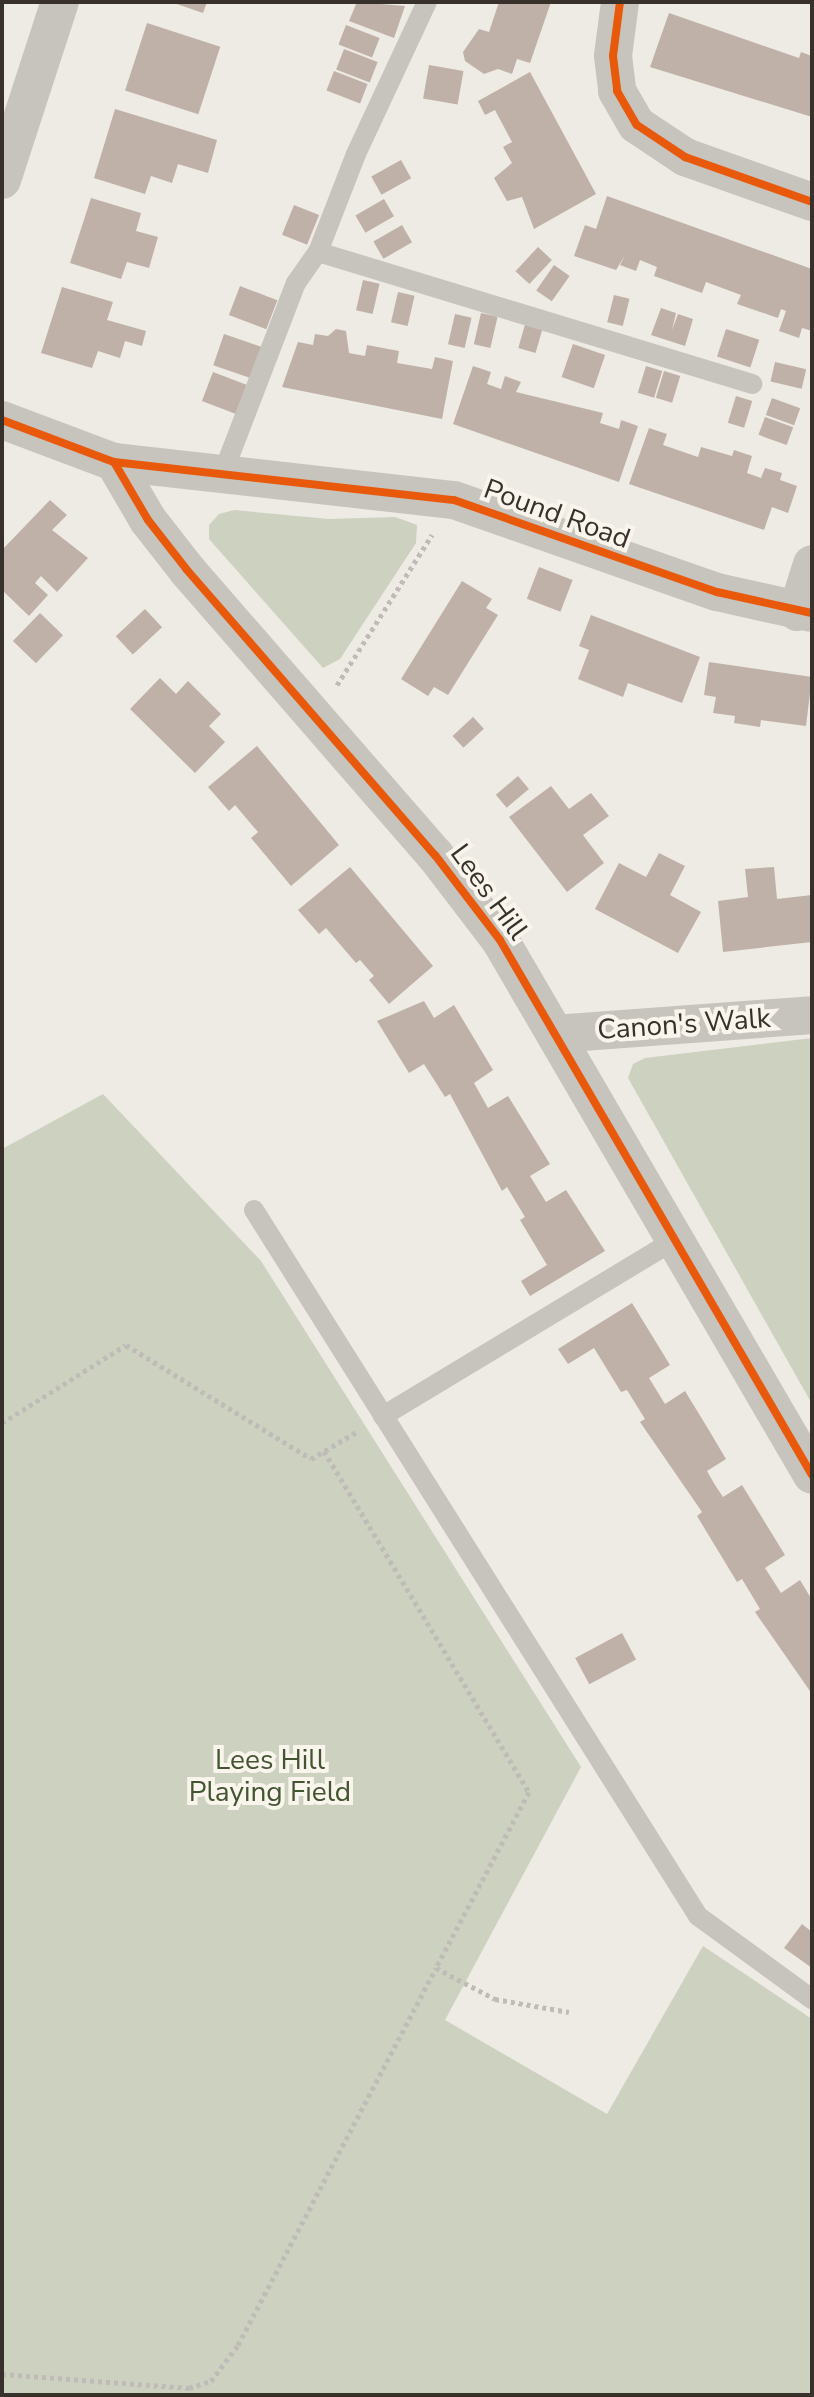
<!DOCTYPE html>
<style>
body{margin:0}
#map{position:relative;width:814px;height:2397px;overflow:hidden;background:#eeeae4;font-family:"Nunito Sans",sans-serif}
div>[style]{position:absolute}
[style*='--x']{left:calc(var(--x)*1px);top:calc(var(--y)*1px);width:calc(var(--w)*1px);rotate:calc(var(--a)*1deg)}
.green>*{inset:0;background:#cdd2c0}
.building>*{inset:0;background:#c0b1a8;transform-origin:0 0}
.path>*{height:5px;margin-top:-2.5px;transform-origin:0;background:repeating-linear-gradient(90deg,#bfbbb6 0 4px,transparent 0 8px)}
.service>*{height:20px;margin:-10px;padding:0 10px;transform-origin:10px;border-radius:10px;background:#c7c3bd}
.minor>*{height:38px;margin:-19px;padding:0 19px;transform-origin:19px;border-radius:19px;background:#c7c3bd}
.cycleway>*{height:8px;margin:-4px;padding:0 4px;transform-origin:4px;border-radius:4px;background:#e8590c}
span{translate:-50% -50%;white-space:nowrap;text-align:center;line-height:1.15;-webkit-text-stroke:8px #f9f5ed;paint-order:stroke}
.street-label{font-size:28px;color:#38312b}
.park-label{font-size:28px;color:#435431}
.frame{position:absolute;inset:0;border:4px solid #38312b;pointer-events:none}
</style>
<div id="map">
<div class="green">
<i style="clip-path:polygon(234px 510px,329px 519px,395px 517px,417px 525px,416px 543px,340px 659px,323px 668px,209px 539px,209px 525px,219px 514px)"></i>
<i style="clip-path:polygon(812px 1038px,812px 1404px,628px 1078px,633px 1064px,645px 1058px)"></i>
<i style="clip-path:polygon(103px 1094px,261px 1261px,581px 1767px,445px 2020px,607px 2114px,703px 1946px,812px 2019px,812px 2395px,2px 2395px,2px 1149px)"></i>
</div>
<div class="building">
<i style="clip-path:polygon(171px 2px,207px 2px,203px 13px)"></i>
<i style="clip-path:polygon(357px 2px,405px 6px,394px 38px,349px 21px)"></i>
<i style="clip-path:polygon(499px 2px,551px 2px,530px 63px,517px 59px,512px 74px,498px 69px,484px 74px,465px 61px,463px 52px,479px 29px,489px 32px)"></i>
<i style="clip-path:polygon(669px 13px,799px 58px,801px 52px,812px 56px,812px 117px,650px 67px)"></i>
<i style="left:147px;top:23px;width:77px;height:71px;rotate:18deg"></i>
<i style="left:346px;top:25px;width:36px;height:21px;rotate:21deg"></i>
<i style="left:344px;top:49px;width:36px;height:22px;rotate:21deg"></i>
<i style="left:429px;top:65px;width:35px;height:34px;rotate:10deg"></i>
<i style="left:334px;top:71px;width:36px;height:21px;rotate:21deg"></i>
<i style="clip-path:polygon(530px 72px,596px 194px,534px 229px,522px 197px,507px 201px,494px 178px,512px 163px,503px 147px,512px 142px,495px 110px,485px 115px,478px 101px)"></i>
<i style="clip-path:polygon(115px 109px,217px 140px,208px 173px,178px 164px,172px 183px,151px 176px,145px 194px,94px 178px)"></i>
<i style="left:401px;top:160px;width:21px;height:34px;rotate:61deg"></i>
<i style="clip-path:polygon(607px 196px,812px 269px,812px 331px,802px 328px,799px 338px,779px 331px,786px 311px,781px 309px,778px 318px,737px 304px,741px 295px,706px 282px,702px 293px,654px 276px,657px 267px,640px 260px,636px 271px,620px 265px,625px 255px,616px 270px,574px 256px,585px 225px,596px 229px)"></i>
<i style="clip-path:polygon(91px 198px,141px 213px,136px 231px,158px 237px,149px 268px,127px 262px,121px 279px,70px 263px)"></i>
<i style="left:384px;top:199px;width:20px;height:33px;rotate:60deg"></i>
<i style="left:294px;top:205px;width:27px;height:32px;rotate:22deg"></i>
<i style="left:402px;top:225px;width:20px;height:33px;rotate:60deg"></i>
<i style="left:538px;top:247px;width:19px;height:33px;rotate:43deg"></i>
<i style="left:554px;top:265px;width:19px;height:31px;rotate:35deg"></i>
<i style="left:363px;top:280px;width:17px;height:31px;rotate:13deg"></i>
<i style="left:240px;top:286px;width:40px;height:31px;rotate:21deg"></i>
<i style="clip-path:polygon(62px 287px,113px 302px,107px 320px,146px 331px,142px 346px,125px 341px,120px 358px,98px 351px,92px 368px,41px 353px)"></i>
<i style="left:398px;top:292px;width:17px;height:31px;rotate:13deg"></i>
<i style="left:614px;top:295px;width:16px;height:28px;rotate:14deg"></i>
<i style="clip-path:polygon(661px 308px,676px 313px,672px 330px,678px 314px,693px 319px,685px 346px,651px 335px)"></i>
<i style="left:481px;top:313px;width:17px;height:32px;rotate:13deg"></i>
<i style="left:455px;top:314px;width:17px;height:31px;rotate:13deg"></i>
<i style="left:526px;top:321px;width:18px;height:28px;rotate:16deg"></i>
<i style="clip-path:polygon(336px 329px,346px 331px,349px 353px,365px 356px,367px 345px,399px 351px,397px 363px,432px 369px,435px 357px,453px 361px,442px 419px,282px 387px,298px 342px,313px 345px,315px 334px,328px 336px)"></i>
<i style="left:726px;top:329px;width:35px;height:29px;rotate:18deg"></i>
<i style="left:224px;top:334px;width:40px;height:33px;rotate:19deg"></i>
<i style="left:573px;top:344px;width:34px;height:35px;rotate:19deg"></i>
<i style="left:775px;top:362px;width:32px;height:20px;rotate:13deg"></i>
<i style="clip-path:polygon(473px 366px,491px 372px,487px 384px,501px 389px,505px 376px,521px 382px,516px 392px,603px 413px,600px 423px,619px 429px,621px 420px,638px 426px,619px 482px,453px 424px)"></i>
<i style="left:646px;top:366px;width:17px;height:28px;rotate:17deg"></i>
<i style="left:664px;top:371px;width:17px;height:28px;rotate:17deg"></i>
<i style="left:213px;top:372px;width:40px;height:31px;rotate:21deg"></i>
<i style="left:736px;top:396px;width:17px;height:28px;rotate:17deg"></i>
<i style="left:772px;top:398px;width:30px;height:18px;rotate:20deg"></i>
<i style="left:765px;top:417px;width:30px;height:19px;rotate:20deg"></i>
<i style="clip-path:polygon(649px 428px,667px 434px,663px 445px,698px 457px,701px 447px,732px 456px,734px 450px,752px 456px,747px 473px,761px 478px,765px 468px,782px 473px,780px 480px,797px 486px,788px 513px,772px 507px,764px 530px,629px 484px)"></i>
<i style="clip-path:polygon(50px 500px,67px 515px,52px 530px,88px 558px,57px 592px,41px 576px,35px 583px,48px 595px,29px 616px,2px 590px,2px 550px)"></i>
<i style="left:539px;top:567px;width:36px;height:34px;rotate:21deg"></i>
<i style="clip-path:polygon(462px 581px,492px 599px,486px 608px,498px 615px,448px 695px,434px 687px,428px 696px,401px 679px)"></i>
<i style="left:145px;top:609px;width:25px;height:40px;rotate:47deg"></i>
<i style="left:40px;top:613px;width:32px;height:39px;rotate:44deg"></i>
<i style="clip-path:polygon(591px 615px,700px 657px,682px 703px,628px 683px,623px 697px,578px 679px,589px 650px,579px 646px)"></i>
<i style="clip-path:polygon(709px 662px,812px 677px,806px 726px,761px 720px,760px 727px,734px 723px,735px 716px,713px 713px,716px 697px,704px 695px)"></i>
<i style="clip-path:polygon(160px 678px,176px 694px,188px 681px,221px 714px,209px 726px,225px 742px,195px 773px,130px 709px)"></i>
<i style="left:473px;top:717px;width:16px;height:28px;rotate:47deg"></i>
<i style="clip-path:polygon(257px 746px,339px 845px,291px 886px,251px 838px,258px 832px,235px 805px,229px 811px,208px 787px)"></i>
<i style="left:518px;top:776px;width:17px;height:29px;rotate:50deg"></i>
<i style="clip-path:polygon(551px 786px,569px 809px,591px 793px,609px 816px,583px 835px,604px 863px,567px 892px,509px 817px)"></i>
<i style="clip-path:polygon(659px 853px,685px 866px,670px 895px,701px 912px,678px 953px,595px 909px,619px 863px,646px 877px)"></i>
<i style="clip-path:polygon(350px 867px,433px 966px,389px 1004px,369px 980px,374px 976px,360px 960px,356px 963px,326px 928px,319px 934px,298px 910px)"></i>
<i style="clip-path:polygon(774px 867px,777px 899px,812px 895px,812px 942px,723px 952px,718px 901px,748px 897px,745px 869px)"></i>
<i style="clip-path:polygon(424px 1001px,434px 1018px,454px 1005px,493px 1070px,474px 1083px,488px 1108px,508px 1096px,550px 1164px,530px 1176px,546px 1202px,566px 1190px,605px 1251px,530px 1296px,521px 1281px,547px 1265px,520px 1220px,525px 1217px,507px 1187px,502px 1191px,450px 1094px,445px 1097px,424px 1064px,409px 1073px,377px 1021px)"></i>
<i style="clip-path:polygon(632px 1303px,670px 1365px,649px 1378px,665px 1404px,685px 1391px,707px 1427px,726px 1459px,707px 1471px,715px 1485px,723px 1497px,742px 1485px,785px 1555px,765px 1568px,781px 1593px,800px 1580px,812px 1600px,812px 1694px,755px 1612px,760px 1609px,742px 1579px,737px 1582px,697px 1516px,702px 1512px,640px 1422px,645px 1419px,627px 1390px,621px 1392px,594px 1348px,568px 1364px,558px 1349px)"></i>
<i style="left:622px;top:1633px;width:30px;height:53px;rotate:62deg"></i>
<i style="clip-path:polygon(802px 1924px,812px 1932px,812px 1968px,784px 1948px)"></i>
</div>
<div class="path">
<i style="--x:337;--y:685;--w:178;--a:-57.7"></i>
<i style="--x:2;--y:1423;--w:146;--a:-32.2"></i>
<i style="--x:126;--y:1345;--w:217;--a:31.6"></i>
<i style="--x:311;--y:1459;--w:55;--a:-30.8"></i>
<i style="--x:324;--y:1451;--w:398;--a:59"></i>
<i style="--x:529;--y:1792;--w:199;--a:117.9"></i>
<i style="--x:2;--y:2374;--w:188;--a:4.3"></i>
<i style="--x:189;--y:2388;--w:23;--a:-18"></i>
<i style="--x:211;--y:2381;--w:45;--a:-53.1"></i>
<i style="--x:238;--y:2345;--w:426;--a:-62.3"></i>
<i style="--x:436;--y:1968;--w:67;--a:27.7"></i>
<i style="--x:495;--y:1999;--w:75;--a:10"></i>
</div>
<div class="service">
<i style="--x:318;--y:252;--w:454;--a:16.9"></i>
<i style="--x:221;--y:478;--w:209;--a:-69"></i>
<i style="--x:296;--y:283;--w:38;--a:-55"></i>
<i style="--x:318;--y:252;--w:105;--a:-68.8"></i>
<i style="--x:356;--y:154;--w:168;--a:-65"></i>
<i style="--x:254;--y:1210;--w:834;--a:57.83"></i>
<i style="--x:698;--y:1916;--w:141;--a:36.1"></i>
<i style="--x:383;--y:1416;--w:342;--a:-31.1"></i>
</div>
<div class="minor">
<i style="--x:620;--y:2;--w:54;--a:97.4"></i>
<i style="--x:613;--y:56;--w:35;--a:83"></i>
<i style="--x:617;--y:91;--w:39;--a:60"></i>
<i style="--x:637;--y:125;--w:58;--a:33.7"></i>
<i style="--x:685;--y:157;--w:135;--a:19.5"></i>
<i style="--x:2;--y:180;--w:187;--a:-72"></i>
<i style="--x:2;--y:420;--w:120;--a:20.6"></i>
<i style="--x:114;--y:462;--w:342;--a:6.4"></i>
<i style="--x:454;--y:500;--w:279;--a:19.3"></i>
<i style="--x:717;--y:592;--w:97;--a:12.5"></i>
<i style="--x:114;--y:462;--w:67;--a:59.6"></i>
<i style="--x:148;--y:520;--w:63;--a:52"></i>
<i style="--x:187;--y:570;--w:378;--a:49"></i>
<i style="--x:435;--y:855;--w:107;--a:52.6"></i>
<i style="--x:500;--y:940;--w:619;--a:59.75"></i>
<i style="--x:797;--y:612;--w:50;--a:-72.6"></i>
<i style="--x:555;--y:1034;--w:258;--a:-4.2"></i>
</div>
<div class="cycleway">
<i style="--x:620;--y:2;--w:54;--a:97.4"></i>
<i style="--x:613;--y:56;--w:35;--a:83"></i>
<i style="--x:617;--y:91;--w:39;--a:60"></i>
<i style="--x:637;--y:125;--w:58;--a:33.7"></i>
<i style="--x:685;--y:157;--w:135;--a:19.5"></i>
<i style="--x:2;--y:420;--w:120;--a:20.6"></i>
<i style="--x:114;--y:462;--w:342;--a:6.4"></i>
<i style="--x:454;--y:500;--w:279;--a:19.3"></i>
<i style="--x:717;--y:592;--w:97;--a:12.5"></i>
<i style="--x:114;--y:462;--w:67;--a:59.6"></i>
<i style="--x:148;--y:520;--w:63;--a:52"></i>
<i style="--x:187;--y:570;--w:378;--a:49"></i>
<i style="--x:435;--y:855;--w:107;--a:52.6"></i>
<i style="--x:500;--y:940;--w:619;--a:59.75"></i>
</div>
<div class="street-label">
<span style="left:557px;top:514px;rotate:20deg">Pound Road</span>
<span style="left:489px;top:892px;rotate:54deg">Lees Hill</span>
<span style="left:684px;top:1024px;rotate:-4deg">Canon's Walk</span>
</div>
<div class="park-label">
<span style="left:270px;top:1776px">Lees Hill<br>Playing Field</span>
</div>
<div class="frame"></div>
</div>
